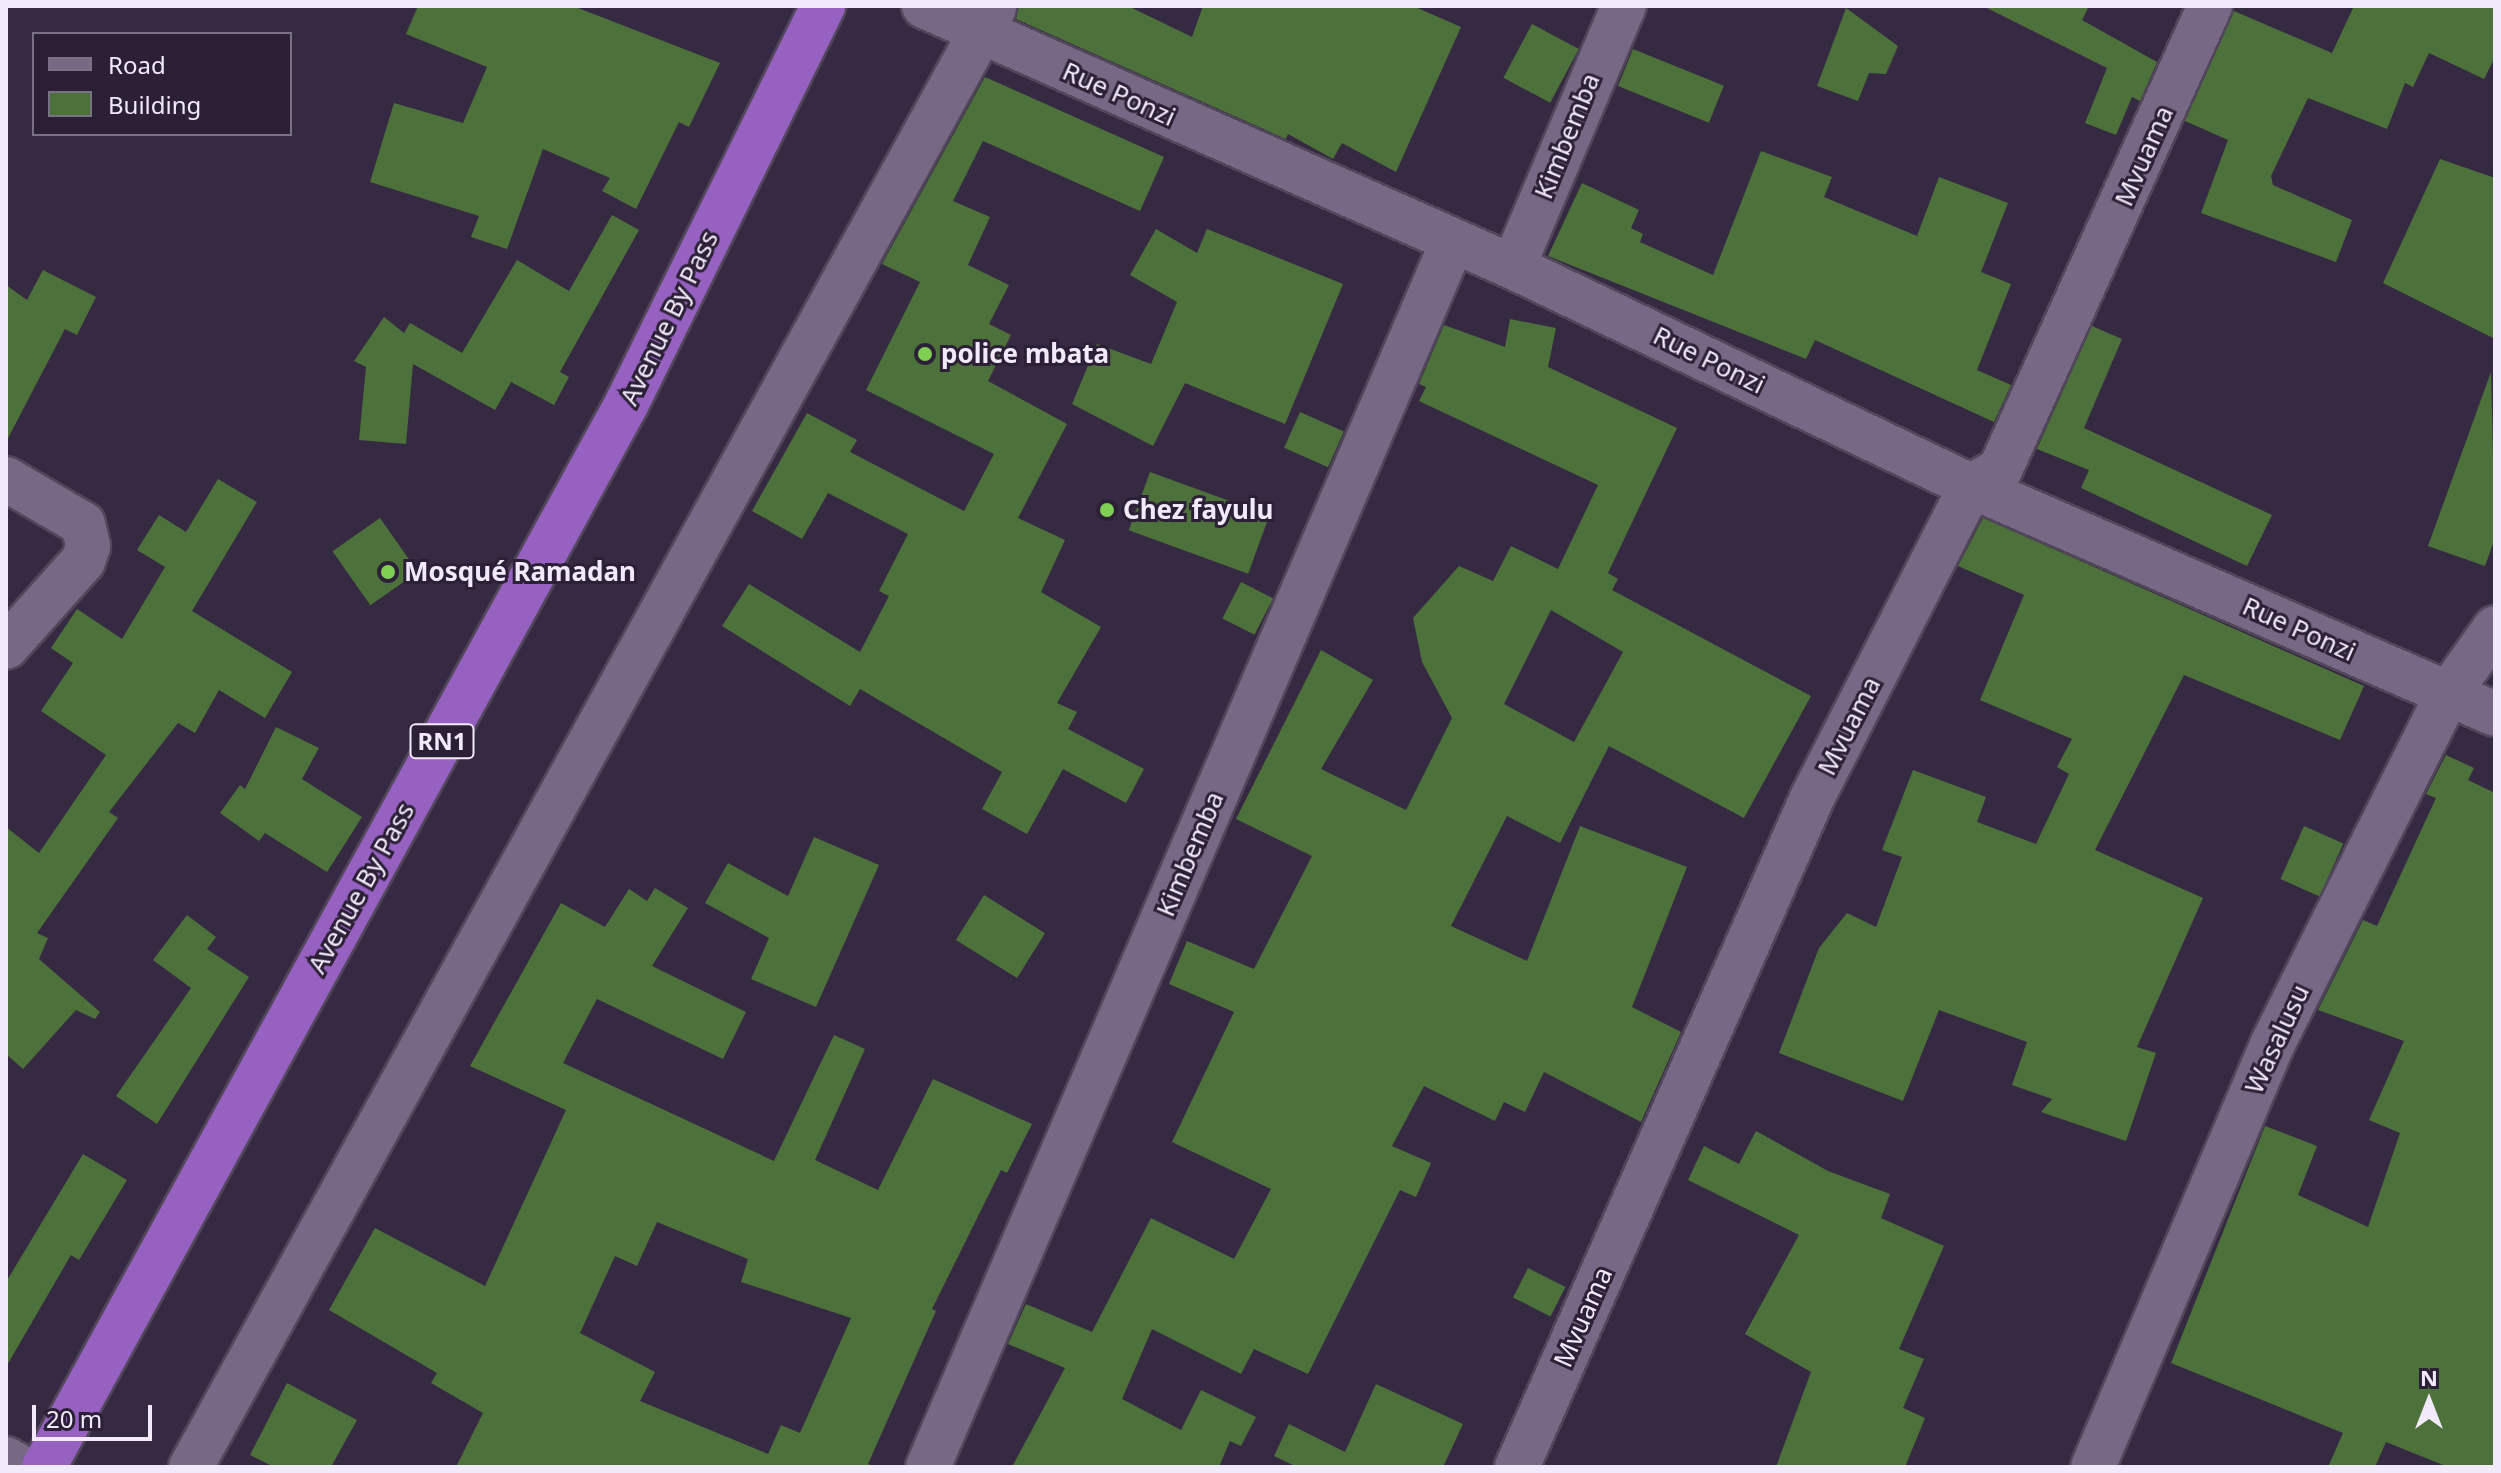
<!DOCTYPE html>
<meta charset="utf-8">
<style>
body{margin:0}
#map{position:relative;width:2501px;height:1473px;overflow:hidden;background:#362a42;font-family:"Noto Sans",sans-serif}
div>[style]{position:absolute}
[style*='--x']{left:calc(var(--x)*1px);top:calc(var(--y)*1px);width:calc(var(--w)*1px);rotate:calc(var(--a)*1deg)}
.building>*{inset:0;background:#4d713a;transform-origin:0 0}
.roads{filter:drop-shadow(2px 0 #51465a) drop-shadow(-2px 0 #51465a) drop-shadow(0 2px #51465a) drop-shadow(0 -2px #51465a)}
.minor>*{height:44px;margin:-22px;padding:0 22px;transform-origin:22px;border-radius:22px;background:#776985}
.trunk>*{height:44px;margin:-22px;padding:0 22px;transform-origin:22px;border-radius:22px;background:#9661c1}
.dots>*{width:22px;height:22px;translate:-50% -50%;box-sizing:border-box;border:4px solid #2c2037;border-radius:50%}
span{translate:-50% -50%;white-space:nowrap;text-align:center;line-height:1.15;-webkit-text-stroke:6px #2c2037;paint-order:stroke}
.shield-label span{padding:2px 6px;background:#2c2037;border:2px solid;border-radius:6px;-webkit-text-stroke-width:0}
.shield-label{font-size:24px;color:#f2eafa;font-weight:700}
.street-label{font-size:26px;color:#f2eafa}
.poi-label{font-size:26px;color:#f2eafa;font-weight:700}
.left{translate:0 -50%;text-align:left}
.frame{position:absolute;inset:0;border:8px solid #f2eafa;pointer-events:none}
.legend{position:absolute;left:32px;top:32px;width:260px;height:104px;box-sizing:border-box;background:#2c2037;border:2px solid #7b7185;margin:0;padding:10px 14px;list-style:none;font-size:24px;color:#f2eafa}
.legend li{display:flex;align-items:center;gap:16px;height:40px}
.legend b{width:40px;border:2px solid #7b7185}
.north{position:absolute;left:2389px;top:1361px;width:80px;height:80px;-webkit-text-stroke:6px #2c2037;paint-order:stroke;rotate:0deg;font-size:22px;font-weight:700;line-height:32px;text-align:center;color:#f2eafa}
.north::after{content:'';display:block;margin:auto;width:28px;height:36px;background:#f2eafa;clip-path:polygon(50% 0,100% 100%,50% 72%,0 100%)}
.scale{position:absolute;left:32px;top:1405px;width:120px;height:36px;box-sizing:border-box;border:4px solid #f2eafa;border-top:0;padding-left:10px;font-size:24px;line-height:28px;white-space:nowrap;color:#f2eafa;-webkit-text-stroke:6px #2c2037;paint-order:stroke}
</style>
<div id="map">
<div class="building">
<i style="clip-path:polygon(418px 6px,573px 6px,720px 63px,689px 127px,679px 122px,636px 209px,602px 191px,610px 178px,543px 149px,507px 249px,471px 237px,479px 216px,370px 182px,394px 103px,463px 123px,487px 67px,406px 34px)"></i>
<i style="clip-path:polygon(1019px 6px,1128px 6px,1192px 37px,1203px 6px,1413px 6px,1461px 27px,1396px 172px,1342px 143px,1333px 159px,1288px 134px,1286px 139px,1016px 19px)"></i>
<i style="clip-path:polygon(1983px 6px,2089px 6px,2082px 20px,2157px 62px,2140px 101px,2132px 97px,2116px 135px,2085px 123px,2107px 68px)"></i>
<i style="clip-path:polygon(2354px 6px,2495px 6px,2495px 57px,2484px 79px,2429px 53px,2413px 87px,2405px 83px,2387px 129px,2308px 98px,2271px 176px,2273px 185px,2352px 220px,2336px 262px,2201px 213px,2228px 140px,2185px 121px,2234px 11px,2332px 53px)"></i>
<i style="clip-path:polygon(1846px 8px,1898px 46px,1886px 74px,1869px 73px,1858px 101px,1817px 86px)"></i>
<i style="left:1532px;top:24px;width:53px;height:61px;rotate:28deg"></i>
<i style="left:1633px;top:49px;width:98px;height:40px;rotate:22deg"></i>
<i style="clip-path:polygon(985px 77px,1164px 157px,1140px 211px,983px 141px,953px 201px,990px 217px,968px 265px,1009px 285px,989px 324px,1011px 335px,988px 381px,1067px 424px,1018px 518px,1065px 540px,1041px 592px,1101px 627px,1057px 703px,1077px 712px,1068px 729px,1144px 769px,1126px 803px,1063px 769px,1027px 834px,982px 809px,1002px 772px,860px 689px,850px 706px,722px 626px,749px 584px,860px 652px,889px 596px,879px 591px,908px 534px,828px 493px,802px 539px,752px 511px,807px 413px,857px 440px,850px 452px,964px 511px,994px 454px,866px 390px,920px 282px,882px 264px)"></i>
<i style="clip-path:polygon(1761px 151px,1832px 177px,1824px 197px,1917px 236px,1939px 177px,2008px 203px,1981px 272px,2011px 284px,1977px 370px,2011px 385px,1994px 422px,1815px 340px,1806px 359px,1548px 256px,1582px 183px,1639px 210px,1631px 228px,1643px 234px,1640px 242px,1713px 275px)"></i>
<i style="clip-path:polygon(2440px 159px,2495px 178px,2495px 339px,2383px 283px)"></i>
<i style="clip-path:polygon(612px 215px,639px 230px,560px 372px,569px 377px,554px 405px,511px 382px,495px 410px,413px 364px,406px 444px,359px 440px,366px 367px,354px 361px,384px 317px,404px 333px,410px 323px,462px 353px,517px 260px,569px 291px)"></i>
<i style="clip-path:polygon(1156px 229px,1197px 253px,1207px 229px,1343px 284px,1285px 424px,1185px 383px,1153px 446px,1072px 404px,1097px 344px,1151px 364px,1177px 302px,1130px 275px)"></i>
<i style="clip-path:polygon(43px 270px,96px 297px,77px 335px,65px 329px,6px 442px,6px 285px,27px 300px)"></i>
<i style="clip-path:polygon(evenodd,1510px 319px,1556px 328px,1548px 367px,1677px 428px,1608px 573px,1618px 579px,1612px 590px,1811px 696px,1744px 818px,1609px 746px,1560px 843px,1507px 816px,1451px 926px,1527px 961px,1580px 826px,1687px 867px,1632px 1007px,1681px 1032px,1641px 1122px,1544px 1072px,1525px 1112px,1504px 1102px,1495px 1121px,1424px 1086px,1392px 1146px,1431px 1163px,1416px 1197px,1400px 1190px,1308px 1374px,1254px 1349px,1241px 1374px,1152px 1329px,1122px 1399px,1181px 1430px,1201px 1390px,1256px 1417px,1241px 1446px,1230px 1441px,1219px 1467px,1012px 1467px,1065px 1368px,1008px 1344px,1026px 1304px,1092px 1332px,1151px 1218px,1234px 1259px,1271px 1189px,1172px 1142px,1234px 1012px,1169px 984px,1187px 941px,1254px 969px,1312px 856px,1236px 819px,1321px 650px,1373px 680px,1321px 769px,1406px 810px,1452px 718px,1422px 662px,1413px 618px,1459px 566px,1493px 581px,1511px 546px,1558px 569px,1598px 485px,1419px 401px,1426px 387px,1419px 384px,1444px 325px,1505px 347px,1510px 319px,1551px 610px,1623px 652px,1574px 742px,1504px 704px,1551px 610px)"></i>
<i style="clip-path:polygon(2092px 326px,2122px 339px,2084px 428px,2272px 515px,2247px 566px,2081px 488px,2089px 470px,2037px 449px)"></i>
<i style="clip-path:polygon(2491px 372px,2495px 538px,2485px 566px,2428px 546px)"></i>
<i style="left:1300px;top:412px;width:48px;height:39px;rotate:24deg"></i>
<i style="left:1150px;top:472px;width:127px;height:62px;rotate:20deg"></i>
<i style="clip-path:polygon(218px 479px,257px 502px,192px 611px,292px 672px,265px 718px,219px 690px,195px 733px,178px 723px,109px 812px,118px 818px,37px 933px,48px 938px,39px 959px,100px 1012px,95px 1019px,76px 1010px,23px 1069px,6px 1054px,6px 827px,39px 853px,106px 755px,41px 711px,73px 663px,51px 648px,77px 609px,122px 639px,165px 567px,137px 550px,159px 515px,186px 532px)"></i>
<i style="left:380px;top:518px;width:66px;height:58px;rotate:55deg"></i>
<i style="clip-path:polygon(1983px 518px,2364px 686px,2340px 740px,2184px 675px,2095px 850px,2203px 898px,2137px 1047px,2156px 1053px,2126px 1141px,2041px 1112px,2052px 1099px,2012px 1085px,2027px 1042px,1939px 1010px,1903px 1101px,1779px 1053px,1819px 948px,1847px 913px,1876px 927px,1902px 857px,1882px 850px,1913px 770px,1986px 797px,1977px 822px,2036px 844px,2069px 774px,2057px 767px,2072px 739px,1980px 700px,2024px 595px,1958px 566px)"></i>
<i style="left:1241px;top:582px;width:36px;height:41px;rotate:27deg"></i>
<i style="clip-path:polygon(276px 727px,319px 748px,302px 779px,362px 817px,327px 872px,265px 833px,259px 841px,220px 813px,240px 785px,245px 789px)"></i>
<i style="clip-path:polygon(2446px 755px,2474px 768px,2468px 780px,2495px 793px,2495px 1467px,2448px 1467px,2386px 1442px,2375px 1467px,2328px 1467px,2343px 1433px,2171px 1363px,2265px 1126px,2317px 1146px,2298px 1195px,2368px 1227px,2400px 1133px,2369px 1120px,2404px 1041px,2318px 1010px,2363px 920px,2377px 926px,2436px 798px,2426px 794px)"></i>
<i style="left:2304px;top:826px;width:43px;height:58px;rotate:24deg"></i>
<i style="clip-path:polygon(814px 837px,879px 865px,816px 1007px,751px 979px,769px 938px,705px 903px,728px 863px,788px 896px)"></i>
<i style="clip-path:polygon(evenodd,655px 888px,688px 908px,652px 966px,746px 1012px,723px 1059px,597px 999px,563px 1063px,774px 1161px,834px 1035px,865px 1049px,815px 1160px,878px 1190px,933px 1079px,1032px 1124px,1007px 1173px,1001px 1170px,932px 1309px,936px 1311px,868px 1464px,876px 1467px,456px 1467px,483px 1413px,431px 1383px,437px 1373px,329px 1310px,375px 1228px,485px 1286px,566px 1110px,470px 1066px,561px 903px,605px 927px,629px 889px,647px 901px,655px 888px,657px 1222px,748px 1259px,741px 1282px,851px 1318px,800px 1433px,781px 1425px,768px 1454px,640px 1401px,655px 1372px,580px 1333px,615px 1256px,637px 1266px,657px 1222px)"></i>
<i style="left:984px;top:895px;width:72px;height:53px;rotate:32deg"></i>
<i style="clip-path:polygon(187px 915px,216px 937px,207px 949px,249px 977px,157px 1124px,116px 1096px,191px 988px,153px 960px)"></i>
<i style="clip-path:polygon(1756px 1131px,1828px 1171px,1890px 1194px,1881px 1218px,1944px 1246px,1899px 1349px,1924px 1359px,1903px 1408px,1925px 1418px,1905px 1467px,1776px 1467px,1811px 1372px,1745px 1334px,1799px 1235px,1688px 1180px,1704px 1146px,1739px 1164px)"></i>
<i style="clip-path:polygon(83px 1154px,127px 1180px,79px 1260px,71px 1255px,6px 1367px,6px 1282px)"></i>
<i style="left:1528px;top:1268px;width:42px;height:33px;rotate:27deg"></i>
<i style="clip-path:polygon(287px 1383px,357px 1420px,331px 1467px,274px 1467px,250px 1455px)"></i>
<i style="clip-path:polygon(1376px 1384px,1463px 1424px,1443px 1467px,1297px 1467px,1274px 1456px,1289px 1424px,1345px 1452px)"></i>
</div>
<div class="roads">
<div class="minor">
<i style="--x:924;--y:6;--w:644;--a:23.9"></i>
<i style="--x:1513;--y:267;--w:508;--a:25.56"></i>
<i style="--x:1971;--y:486;--w:571;--a:23.51"></i>
<i style="--x:1513;--y:267;--w:284;--a:-67"></i>
<i style="--x:6;--y:479;--w:89;--a:30.3"></i>
<i style="--x:83;--y:524;--w:23;--a:77"></i>
<i style="--x:88;--y:546;--w:16;--a:108"></i>
<i style="--x:83;--y:561;--w:115;--a:131.8"></i>
<i style="--x:6;--y:1459;--w:16;--a:30"></i>
<i style="--x:191;--y:1467;--w:1665;--a:-61.17"></i>
<i style="--x:928;--y:1467;--w:1334;--a:-66.82"></i>
<i style="--x:1517;--y:1467;--w:731;--a:-66.2"></i>
<i style="--x:1812;--y:798;--w:350;--a:-63"></i>
<i style="--x:1971;--y:486;--w:33;--a:-29"></i>
<i style="--x:2000;--y:470;--w:509;--a:-65.65"></i>
<i style="--x:2093;--y:1467;--w:458;--a:-67"></i>
<i style="--x:2272;--y:1045;--w:393;--a:-63.4"></i>
<i style="--x:2448;--y:694;--w:81;--a:-54.5"></i>
</div>
<div class="trunk">
<i style="--x:44;--y:1467;--w:1213;--a:-61.28"></i>
<i style="--x:627;--y:403;--w:443;--a:-63.7"></i>
</div>
</div>
<div class="dots">
<i style="left:925px;top:354px;background:#7fd052"></i>
<i style="left:1107px;top:510px;background:#7fd052"></i>
<i style="left:388px;top:572px;background:#7fd052"></i>
</div>
<div class="shield-label">
<span style="left:442px;top:741px">RN1</span>
</div>
<div class="street-label">
<span style="left:1119px;top:94px;rotate:24deg">Rue Ponzi</span>
<span style="left:1567px;top:136px;rotate:-68deg">Kimbemba</span>
<span style="left:2144px;top:156px;rotate:-66deg">Mvuama</span>
<span style="left:669px;top:318px;rotate:-64deg">Avenue By Pass</span>
<span style="left:1709px;top:360px;rotate:26deg">Rue Ponzi</span>
<span style="left:2299px;top:629px;rotate:24deg">Rue Ponzi</span>
<span style="left:1849px;top:726px;rotate:-63deg">Mvuama</span>
<span style="left:1190px;top:854px;rotate:-67deg">Kimbemba</span>
<span style="left:361px;top:888px;rotate:-61deg">Avenue By Pass</span>
<span style="left:2277px;top:1039px;rotate:-65deg">Wasalusu</span>
<span style="left:1583px;top:1317px;rotate:-66deg">Mvuama</span>
</div>
<div class="poi-label">
<span class="left" style="left:941px;top:354px">police mbata</span>
<span class="left" style="left:1123px;top:510px">Chez fayulu</span>
<span class="left" style="left:404px;top:572px">Mosqué Ramadan</span>
</div>
<div class="frame"></div>
<ul class="legend">
<li><b style="height:10px;background:#776985"></b>Road</li>
<li><b style="height:22px;background:#4d713a"></b>Building</li>
</ul>
<div class="north">N</div>
<div class="scale">20 m</div>
</div>
